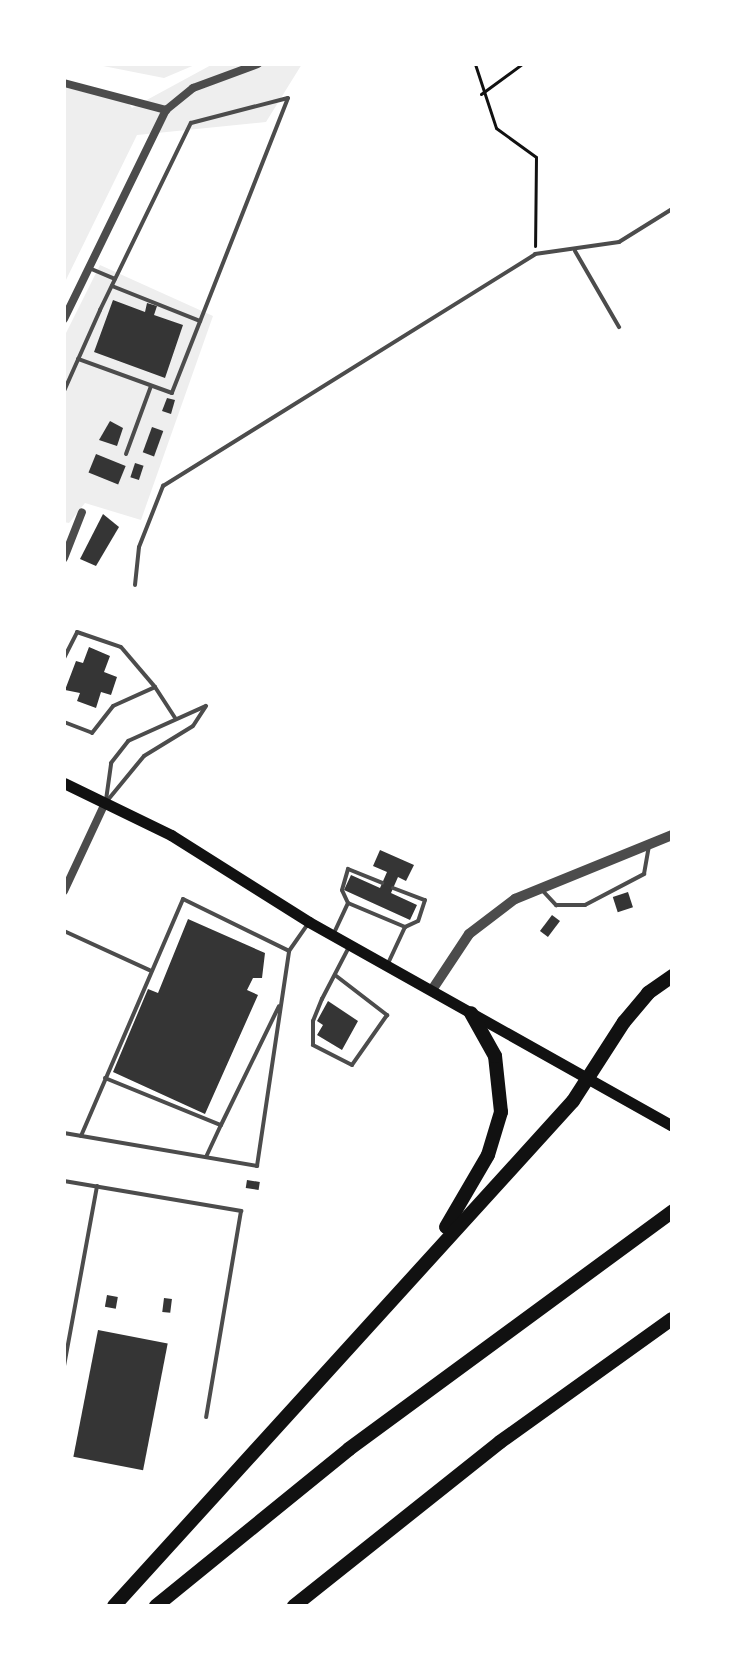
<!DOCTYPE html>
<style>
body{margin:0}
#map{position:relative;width:736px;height:1670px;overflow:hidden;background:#fff;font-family:Quicksand,sans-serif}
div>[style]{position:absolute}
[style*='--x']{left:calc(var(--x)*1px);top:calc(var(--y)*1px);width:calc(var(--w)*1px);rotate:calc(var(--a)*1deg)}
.green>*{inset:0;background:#eee}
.building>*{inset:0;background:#353535;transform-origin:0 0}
.path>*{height:3px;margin:-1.5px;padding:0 1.5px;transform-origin:1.5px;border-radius:1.5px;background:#111}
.service>*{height:4px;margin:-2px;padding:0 2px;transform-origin:2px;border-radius:2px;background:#4c4c4c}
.minor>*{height:8px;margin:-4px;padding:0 4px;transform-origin:4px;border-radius:4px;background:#4c4c4c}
.tertiary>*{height:10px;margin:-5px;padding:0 5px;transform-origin:5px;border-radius:5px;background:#4c4c4c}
.secondary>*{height:11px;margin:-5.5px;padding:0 5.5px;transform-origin:5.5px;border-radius:5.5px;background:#111}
.motorway>*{height:14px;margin:-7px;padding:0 7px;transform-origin:7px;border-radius:7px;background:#111}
span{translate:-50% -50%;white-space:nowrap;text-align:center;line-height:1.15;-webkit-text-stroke:8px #fff;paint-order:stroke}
.frame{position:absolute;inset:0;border:66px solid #fff;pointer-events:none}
</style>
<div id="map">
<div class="green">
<i style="clip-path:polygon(93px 64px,197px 64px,164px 78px)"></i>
<i style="clip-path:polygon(213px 64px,302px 64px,266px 122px,137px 135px,64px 284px,64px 87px,128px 103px,132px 108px)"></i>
<i style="clip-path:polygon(100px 265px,213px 316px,141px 520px,85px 503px,69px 523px,64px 522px,64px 337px)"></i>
</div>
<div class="building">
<i style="clip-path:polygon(113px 300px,145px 312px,147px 303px,157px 306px,154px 315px,183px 325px,165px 378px,94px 352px)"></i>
<i style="clip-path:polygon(167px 398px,175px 400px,171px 414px,162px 411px)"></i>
<i style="clip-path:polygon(110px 421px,123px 428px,117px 446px,99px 440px)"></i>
<i style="left:152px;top:427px;width:12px;height:27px;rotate:20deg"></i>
<i style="left:96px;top:454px;width:32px;height:20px;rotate:22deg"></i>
<i style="left:135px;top:463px;width:9px;height:15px;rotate:18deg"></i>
<i style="clip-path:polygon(103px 514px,119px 527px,96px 566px,80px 559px)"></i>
<i style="clip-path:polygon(89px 647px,110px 656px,104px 672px,117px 677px,111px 695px,101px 692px,96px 708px,77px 701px,80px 693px,65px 690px,76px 661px,83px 663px)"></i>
<i style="clip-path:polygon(380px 850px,414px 865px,406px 881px,398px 877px,391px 893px,417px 905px,410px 920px,344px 890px,351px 875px,380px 888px,387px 872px,373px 866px)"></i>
<i style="left:628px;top:892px;width:16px;height:16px;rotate:72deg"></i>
<i style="left:552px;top:915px;width:10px;height:20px;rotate:37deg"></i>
<i style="clip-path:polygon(188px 919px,265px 953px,262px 978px,253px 978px,247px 990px,258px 995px,205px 1114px,113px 1072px,148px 989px,158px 993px)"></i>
<i style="clip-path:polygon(328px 1001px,358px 1021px,342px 1050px,317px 1035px,323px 1025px,317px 1021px)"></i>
<i style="left:247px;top:1180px;width:13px;height:8px;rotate:9deg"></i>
<i style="left:107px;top:1295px;width:11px;height:12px;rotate:10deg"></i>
<i style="left:164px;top:1298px;width:8px;height:14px;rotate:7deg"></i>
<i style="left:98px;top:1330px;width:71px;height:129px;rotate:11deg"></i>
</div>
<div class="path">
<i style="--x:475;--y:64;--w:67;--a:71.8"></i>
<i style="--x:496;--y:128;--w:49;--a:35.9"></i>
<i style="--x:536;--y:157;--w:89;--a:90.6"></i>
<i style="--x:481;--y:94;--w:51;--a:-36.2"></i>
</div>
<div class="service">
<i style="--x:575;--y:251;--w:88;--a:59.9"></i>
<i style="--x:89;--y:268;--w:28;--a:23"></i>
<i style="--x:112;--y:286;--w:95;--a:21.7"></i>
<i style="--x:64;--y:391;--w:89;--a:-66"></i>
<i style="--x:100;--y:310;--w:208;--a:-64.1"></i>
<i style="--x:191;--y:123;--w:100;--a:-14.5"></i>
<i style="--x:288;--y:98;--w:317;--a:111.5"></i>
<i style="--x:172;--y:393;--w:100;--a:-160.1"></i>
<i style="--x:126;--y:454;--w:72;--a:-69.8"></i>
<i style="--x:135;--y:585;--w:38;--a:-84"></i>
<i style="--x:139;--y:547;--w:66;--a:-68.5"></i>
<i style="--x:163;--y:486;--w:438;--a:-31.9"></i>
<i style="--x:535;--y:254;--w:85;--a:-8.1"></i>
<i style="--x:619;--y:242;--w:62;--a:-31.9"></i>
<i style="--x:64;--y:658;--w:29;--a:-63"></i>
<i style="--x:77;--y:632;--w:46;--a:18.8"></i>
<i style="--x:121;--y:647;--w:52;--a:49.6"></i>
<i style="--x:64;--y:722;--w:30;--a:21"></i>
<i style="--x:92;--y:733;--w:34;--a:-52"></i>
<i style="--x:113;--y:706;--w:46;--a:-24.3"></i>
<i style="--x:155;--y:687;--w:37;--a:57"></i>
<i style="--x:106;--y:800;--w:37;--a:-82"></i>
<i style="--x:111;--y:763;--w:28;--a:-52"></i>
<i style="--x:128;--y:741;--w:85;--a:-24.2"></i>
<i style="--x:107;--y:801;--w:58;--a:-50.6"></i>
<i style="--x:144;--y:756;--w:57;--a:-31.5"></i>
<i style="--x:193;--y:726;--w:24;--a:-57"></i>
<i style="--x:393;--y:888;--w:34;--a:21"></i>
<i style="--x:425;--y:900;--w:22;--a:108"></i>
<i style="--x:418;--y:921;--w:14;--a:155"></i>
<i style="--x:542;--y:890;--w:21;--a:47"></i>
<i style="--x:556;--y:905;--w:29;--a:0"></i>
<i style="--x:585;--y:905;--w:67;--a:-27.7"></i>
<i style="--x:644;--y:874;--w:28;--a:-80"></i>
<i style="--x:348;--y:903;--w:14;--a:-115"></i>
<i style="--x:342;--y:890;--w:22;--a:-74"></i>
<i style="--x:348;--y:869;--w:37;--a:22"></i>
<i style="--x:64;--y:931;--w:94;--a:24.6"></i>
<i style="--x:334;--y:933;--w:33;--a:-65"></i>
<i style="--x:348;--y:903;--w:62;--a:22.8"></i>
<i style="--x:405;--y:927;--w:40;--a:115"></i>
<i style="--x:335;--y:975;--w:66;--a:37.6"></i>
<i style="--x:387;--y:1015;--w:61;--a:125"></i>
<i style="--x:352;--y:1065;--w:44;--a:-152.9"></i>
<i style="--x:313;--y:1045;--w:24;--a:-90"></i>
<i style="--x:313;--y:1021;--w:24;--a:-68"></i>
<i style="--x:322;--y:999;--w:59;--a:-62.6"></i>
<i style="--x:105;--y:1078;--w:125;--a:22.1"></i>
<i style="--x:221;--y:1125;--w:132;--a:-64"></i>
<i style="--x:64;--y:1133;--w:196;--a:9.7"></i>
<i style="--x:257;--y:1166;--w:217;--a:-81.5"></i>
<i style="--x:289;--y:951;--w:33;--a:-55"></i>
<i style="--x:81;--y:1136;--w:258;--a:-66.7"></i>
<i style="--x:183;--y:899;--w:118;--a:26.1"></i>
<i style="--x:206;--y:1157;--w:35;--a:-65"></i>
<i style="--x:64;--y:1181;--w:180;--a:9.6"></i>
<i style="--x:241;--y:1211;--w:209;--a:99.6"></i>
<i style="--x:64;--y:1366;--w:183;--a:-79.6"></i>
</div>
<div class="minor">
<i style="--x:64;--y:83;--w:106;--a:14.8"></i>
<i style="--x:64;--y:319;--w:233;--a:-64"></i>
<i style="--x:166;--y:110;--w:35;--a:-39"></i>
<i style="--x:193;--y:88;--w:69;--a:-20.3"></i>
<i style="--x:64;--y:558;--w:49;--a:-68.6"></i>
<i style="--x:64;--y:891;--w:97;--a:-65"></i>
</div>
<div class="tertiary">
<i style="--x:432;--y:990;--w:67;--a:-56.5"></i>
<i style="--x:469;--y:934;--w:58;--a:-37.3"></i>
<i style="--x:515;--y:899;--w:170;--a:-22.2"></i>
</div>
<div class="secondary">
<i style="--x:64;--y:783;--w:119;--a:25.9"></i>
<i style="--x:171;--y:835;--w:163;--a:32.2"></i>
<i style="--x:309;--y:922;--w:416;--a:29.3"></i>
</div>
<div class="motorway">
<i style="--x:446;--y:1227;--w:83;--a:-59.7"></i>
<i style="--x:488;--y:1155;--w:45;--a:-73.2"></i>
<i style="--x:501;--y:1112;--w:56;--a:-96.1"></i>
<i style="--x:495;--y:1056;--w:49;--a:-119.2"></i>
<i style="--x:114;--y:1606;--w:682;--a:-47.73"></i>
<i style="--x:573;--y:1101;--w:94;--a:-57.2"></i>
<i style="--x:624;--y:1022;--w:38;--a:-50"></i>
<i style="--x:648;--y:993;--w:29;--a:-35"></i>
<i style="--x:156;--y:1606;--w:249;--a:-39.1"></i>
<i style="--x:349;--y:1449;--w:401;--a:-36.3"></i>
<i style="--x:294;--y:1606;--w:263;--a:-38.5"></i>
<i style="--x:500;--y:1442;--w:211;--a:-35.6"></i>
</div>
<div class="frame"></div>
</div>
